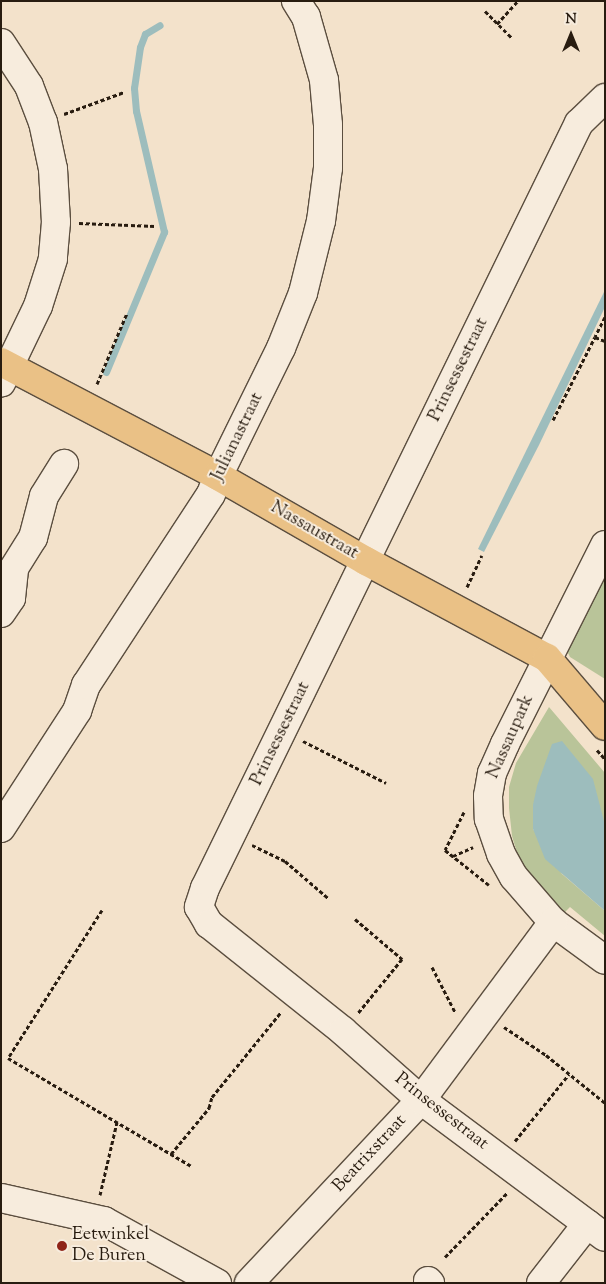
<!DOCTYPE html>
<style>
body{margin:0}
#map{position:relative;width:606px;height:1284px;overflow:hidden;background:#f3e2cb;font-family:"Sorts Mill Goudy",serif}
div>[style]{position:absolute}
[style*='--x']{left:calc(var(--x)*1px);top:calc(var(--y)*1px);width:calc(var(--w)*1px);rotate:calc(var(--a)*1deg)}
.green>*{inset:0;background:#b9c499}
.water>*{inset:0;background:#9dbdbd}
.stream>*{height:7px;margin:-3.5px;padding:0 3.5px;transform-origin:3.5px;border-radius:3.5px;background:#9dbdbd}
.path>*{height:3px;margin-top:-1.5px;transform-origin:0;background:repeating-linear-gradient(90deg,#281c10 0 4px,transparent 0 6.5px)}
.roads{filter:drop-shadow(1px 0 #5b4e3f) drop-shadow(-1px 0 #5b4e3f) drop-shadow(0 1px #5b4e3f) drop-shadow(0 -1px #5b4e3f)}
.minor>*{height:28px;margin:-14px;padding:0 14px;transform-origin:14px;border-radius:14px;background:#f7ecdd}
.major>*{height:28px;margin:-14px;padding:0 14px;transform-origin:14px;border-radius:14px;background:#eac186}
.dots>*{width:14px;height:14px;translate:-50% -50%;box-sizing:border-box;border:2px solid #f7ecdd;border-radius:50%}
span{translate:-50% -50%;white-space:nowrap;text-align:center;line-height:1.15;-webkit-text-stroke:4px #f7ecdd;paint-order:stroke}
.street-label{font-size:18px;color:#281c10}
.poi-label{font-size:18px;color:#281c10}
.left{translate:0 -50%;text-align:left}
.frame{position:absolute;inset:0;border:2px solid #281c10;pointer-events:none}
.north{position:absolute;left:546px;top:10px;width:50px;height:50px;-webkit-text-stroke:4px #f7ecdd;paint-order:stroke;rotate:0deg;font-size:14px;font-weight:700;line-height:20px;text-align:center;color:#281c10}
.north::after{content:'';display:block;margin:auto;width:18px;height:22px;background:#281c10;clip-path:polygon(50% 0,100% 100%,50% 72%,0 100%)}
</style>
<div id="map">
<div class="green">
<i style="clip-path:polygon(605px 568px,605px 679px,570px 657px,565px 647px)"></i>
<i style="clip-path:polygon(549px 707px,605px 773px,605px 825px,603px 821px,533px 829px,562px 874px,605px 911px,605px 936px,570px 907px,565px 912px,522px 870px,512px 836px,509px 808px,509px 787px,516px 763px)"></i>
</div>
<div class="water">
<i style="clip-path:polygon(605px 290px,605px 307px,539px 445px,484px 552px,478px 549px)"></i>
<i style="clip-path:polygon(562px 741px,593px 779px,605px 825px,605px 911px,545px 859px,533px 829px,533px 805px,537px 786px,552px 744px)"></i>
</div>
<div class="stream">
<i style="--x:106;--y:372;--w:152;--a:-67.5"></i>
<i style="--x:164;--y:232;--w:124;--a:-103"></i>
<i style="--x:136;--y:111;--w:23;--a:-95"></i>
<i style="--x:134;--y:88;--w:41;--a:-81.7"></i>
<i style="--x:140;--y:47;--w:14;--a:-69"></i>
<i style="--x:145;--y:34;--w:17;--a:-31"></i>
</div>
<div class="path">
<i style="--x:485;--y:11;--w:38;--a:45"></i>
<i style="--x:497;--y:24;--w:31;--a:-48"></i>
<i style="--x:64;--y:114;--w:64;--a:-20.1"></i>
<i style="--x:79;--y:223;--w:76;--a:2.3"></i>
<i style="--x:605;--y:317;--w:22;--a:117"></i>
<i style="--x:595;--y:337;--w:11;--a:22"></i>
<i style="--x:97;--y:384;--w:77;--a:-67.1"></i>
<i style="--x:553;--y:420;--w:93;--a:-63.2"></i>
<i style="--x:467;--y:587;--w:35;--a:-65"></i>
<i style="--x:303;--y:741;--w:93;--a:26.8"></i>
<i style="--x:597;--y:750;--w:12;--a:48"></i>
<i style="--x:464;--y:812;--w:42;--a:116.6"></i>
<i style="--x:445;--y:850;--w:56;--a:38.5"></i>
<i style="--x:252;--y:845;--w:37;--a:26"></i>
<i style="--x:285;--y:861;--w:57;--a:40.7"></i>
<i style="--x:453;--y:856;--w:22;--a:-24"></i>
<i style="--x:102;--y:910;--w:175;--a:122.4"></i>
<i style="--x:8;--y:1058;--w:212;--a:30.5"></i>
<i style="--x:355;--y:919;--w:62;--a:40.4"></i>
<i style="--x:402;--y:959;--w:70;--a:129.2"></i>
<i style="--x:432;--y:967;--w:51;--a:62.9"></i>
<i style="--x:504;--y:1027;--w:50;--a:33.7"></i>
<i style="--x:546;--y:1055;--w:76;--a:39.1"></i>
<i style="--x:515;--y:1141;--w:86;--a:-51.1"></i>
<i style="--x:171;--y:1154;--w:60;--a:-50.4"></i>
<i style="--x:209;--y:1108;--w:11;--a:-75"></i>
<i style="--x:212;--y:1097;--w:109;--a:-50.9"></i>
<i style="--x:100;--y:1195;--w:75;--a:-76.9"></i>
<i style="--x:445;--y:1257;--w:89;--a:-45.9"></i>
</div>
<div class="roads">
<div class="minor">
<i style="--x:1;--y:43;--w:51;--a:56.9"></i>
<i style="--x:29;--y:86;--w:39;--a:69"></i>
<i style="--x:43;--y:122;--w:48;--a:78"></i>
<i style="--x:53;--y:169;--w:53;--a:86.8"></i>
<i style="--x:56;--y:222;--w:37;--a:95"></i>
<i style="--x:53;--y:259;--w:49;--a:107.7"></i>
<i style="--x:38;--y:306;--w:85;--a:115.7"></i>
<i style="--x:605;--y:98;--w:36;--a:136"></i>
<i style="--x:579;--y:123;--w:852;--a:116.05"></i>
<i style="--x:205;--y:888;--w:20;--a:108"></i>
<i style="--x:199;--y:907;--w:20;--a:60"></i>
<i style="--x:209;--y:924;--w:171;--a:38.6"></i>
<i style="--x:343;--y:1031;--w:104;--a:41.5"></i>
<i style="--x:421;--y:1100;--w:229;--a:36.7"></i>
<i style="--x:605;--y:545;--w:223;--a:116.7"></i>
<i style="--x:505;--y:744;--w:32;--a:114"></i>
<i style="--x:492;--y:773;--w:23;--a:100"></i>
<i style="--x:488;--y:796;--w:23;--a:88"></i>
<i style="--x:489;--y:819;--w:37;--a:71"></i>
<i style="--x:501;--y:854;--w:26;--a:61"></i>
<i style="--x:514;--y:877;--w:60;--a:49.1"></i>
<i style="--x:553;--y:922;--w:64;--a:36.2"></i>
<i style="--x:1;--y:613;--w:18;--a:-56"></i>
<i style="--x:11;--y:598;--w:30;--a:-84"></i>
<i style="--x:14;--y:568;--w:36;--a:-58"></i>
<i style="--x:33;--y:538;--w:43;--a:-75.3"></i>
<i style="--x:44;--y:496;--w:38;--a:-58"></i>
<i style="--x:1;--y:828;--w:140;--a:-57"></i>
<i style="--x:77;--y:711;--w:28;--a:-71"></i>
<i style="--x:86;--y:685;--w:228;--a:-56.8"></i>
<i style="--x:211;--y:494;--w:19;--a:-69"></i>
<i style="--x:218;--y:476;--w:143;--a:-63.8"></i>
<i style="--x:281;--y:348;--w:59;--a:-68.2"></i>
<i style="--x:303;--y:293;--w:74;--a:-76"></i>
<i style="--x:321;--y:221;--w:53;--a:-82.5"></i>
<i style="--x:328;--y:168;--w:43;--a:-90"></i>
<i style="--x:328;--y:125;--w:45;--a:-95.1"></i>
<i style="--x:324;--y:80;--w:66;--a:-105.9"></i>
<i style="--x:306;--y:17;--w:19;--a:-122"></i>
<i style="--x:1;--y:1198;--w:106;--a:12.6"></i>
<i style="--x:104;--y:1221;--w:129;--a:28.8"></i>
<i style="--x:428;--y:1281;--w:3;--a:45"></i>
<i style="--x:249;--y:1283;--w:251;--a:-46.8"></i>
<i style="--x:421;--y:1100;--w:222;--a:-53.4"></i>
<i style="--x:541;--y:1283;--w:75;--a:-52.1"></i>
</div>
<div class="major">
<i style="--x:1;--y:362;--w:245;--a:27.7"></i>
<i style="--x:218;--y:476;--w:171;--a:29.9"></i>
<i style="--x:366;--y:561;--w:205;--a:28.2"></i>
<i style="--x:547;--y:658;--w:89;--a:49.5"></i>
</div>
</div>
<div class="dots">
<i style="left:62px;top:1246px;background:#8f2418"></i>
</div>
<div class="street-label">
<span style="left:459px;top:370px;rotate:-64deg">Prinsessestraat</span>
<span style="left:238px;top:437px;rotate:-64deg">Julianastraat</span>
<span style="left:314px;top:531px;rotate:30deg">Nassaustraat</span>
<span style="left:281px;top:734px;rotate:-64deg">Prinsessestraat</span>
<span style="left:511px;top:737px;rotate:-66deg">Nassaupark</span>
<span style="left:441px;top:1112px;rotate:38deg">Prinsessestraat</span>
<span style="left:370px;top:1154px;rotate:-47deg">Beatrixstraat</span>
</div>
<div class="poi-label">
<span class="left" style="left:72px;top:1246px">Eetwinkel<br>De Buren</span>
</div>
<div class="frame"></div>
<div class="north">N</div>
</div>
